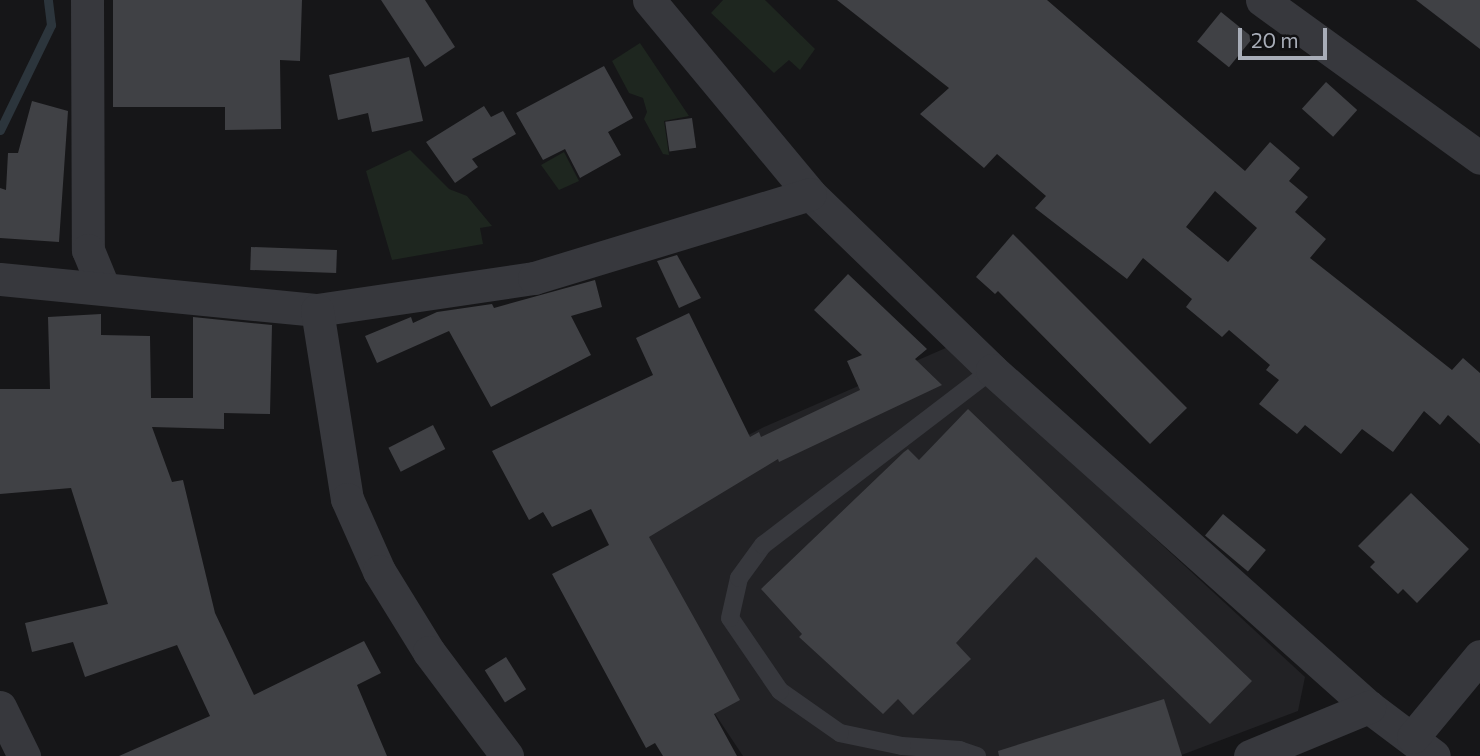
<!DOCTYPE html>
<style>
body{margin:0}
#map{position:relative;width:1480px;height:756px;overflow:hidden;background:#161618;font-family:Commissioner,sans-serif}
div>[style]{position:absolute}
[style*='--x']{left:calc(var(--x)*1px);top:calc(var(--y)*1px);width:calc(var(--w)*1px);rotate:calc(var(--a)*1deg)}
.built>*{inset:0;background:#222225}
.green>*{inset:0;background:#1e261f}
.stream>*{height:9px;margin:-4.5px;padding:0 4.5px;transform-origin:4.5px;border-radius:4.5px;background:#2c353c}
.building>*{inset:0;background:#404145;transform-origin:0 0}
.lane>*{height:18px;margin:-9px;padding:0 9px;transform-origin:9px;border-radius:9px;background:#37383d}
.street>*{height:33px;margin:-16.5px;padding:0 16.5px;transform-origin:16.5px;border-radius:16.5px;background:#37383d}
span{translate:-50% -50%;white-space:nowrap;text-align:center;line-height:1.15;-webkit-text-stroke:5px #111113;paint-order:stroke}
.scale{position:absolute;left:1238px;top:28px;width:89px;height:32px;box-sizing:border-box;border:4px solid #a8adb8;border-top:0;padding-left:9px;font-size:21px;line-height:24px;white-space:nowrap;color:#a8adb8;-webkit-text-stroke:5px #111113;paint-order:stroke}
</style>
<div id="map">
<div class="built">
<i style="clip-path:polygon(948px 347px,1305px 677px,1298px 711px,1179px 756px,743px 756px,711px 708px,604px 509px,764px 427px)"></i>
</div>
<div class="green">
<i style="clip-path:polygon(723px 0,765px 0,815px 49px,800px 70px,789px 60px,774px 73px,711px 13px)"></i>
<i style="clip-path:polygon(640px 43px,689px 116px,664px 121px,669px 155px,663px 154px,644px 119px,647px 112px,643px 98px,629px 93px,612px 61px)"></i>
<i style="clip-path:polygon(410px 150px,449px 189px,467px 196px,492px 226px,480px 228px,483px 244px,392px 260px,366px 171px)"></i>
<i style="clip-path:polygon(564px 152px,579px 181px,559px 190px,541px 165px)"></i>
</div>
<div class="stream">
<i style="--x:0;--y:130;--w:117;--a:-64.1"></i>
<i style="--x:51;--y:25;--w:25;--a:-97"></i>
</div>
<div class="building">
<i style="clip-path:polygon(113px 0,302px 0,300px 61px,280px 60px,281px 129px,225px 130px,225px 107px,113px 107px)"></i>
<i style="clip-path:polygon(381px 0,425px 0,455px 47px,425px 67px)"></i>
<i style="clip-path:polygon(evenodd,837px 0,1047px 0,1245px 171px,1270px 142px,1300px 168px,1289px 181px,1308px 197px,1295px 212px,1326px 239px,1310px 258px,1452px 370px,1463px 358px,1480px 373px,1480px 444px,1448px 415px,1440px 425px,1424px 411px,1393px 452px,1362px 429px,1341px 454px,1305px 425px,1297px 434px,1259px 404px,1279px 380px,1266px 370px,1270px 365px,1229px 330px,1222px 337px,1186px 307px,1192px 299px,1143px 258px,1127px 279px,1035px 208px,1046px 196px,997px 154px,984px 168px,920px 114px,949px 88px,837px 0,1215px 191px,1257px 228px,1228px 262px,1186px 227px,1215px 191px)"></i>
<i style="clip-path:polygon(1416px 0,1480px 0,1480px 49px)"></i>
<i style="left:1221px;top:12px;width:41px;height:38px;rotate:39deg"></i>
<i style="clip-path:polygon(409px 57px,423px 121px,372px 132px,368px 113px,338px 120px,329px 75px)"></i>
<i style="clip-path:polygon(604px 66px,633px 118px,608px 132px,621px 155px,580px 178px,565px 149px,543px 160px,516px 113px)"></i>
<i style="left:1326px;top:82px;width:42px;height:36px;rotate:42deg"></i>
<i style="clip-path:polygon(32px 101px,68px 111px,59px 242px,0 238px,0 188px,6px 190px,8px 153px,18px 153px)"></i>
<i style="clip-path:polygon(484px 106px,491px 117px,503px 111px,516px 134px,472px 159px,478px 167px,455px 183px,426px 142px)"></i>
<i style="left:692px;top:118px;width:30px;height:27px;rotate:82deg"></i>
<i style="clip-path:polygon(1013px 234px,1187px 408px,1150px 444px,998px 291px,995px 294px,976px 277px)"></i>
<i style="left:251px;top:247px;width:86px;height:23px;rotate:2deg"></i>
<i style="clip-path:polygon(677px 255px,701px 298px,679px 308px,657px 261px)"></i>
<i style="clip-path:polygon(848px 274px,927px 349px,915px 359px,942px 385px,779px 462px,778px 459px,649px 537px,740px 700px,714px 714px,737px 756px,663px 756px,655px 743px,646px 748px,552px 574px,609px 545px,591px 509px,552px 527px,543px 512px,529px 520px,492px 451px,653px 375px,636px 338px,689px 313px,750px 437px,759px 432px,761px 437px,860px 390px,847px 361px,862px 355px,814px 310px)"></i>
<i style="clip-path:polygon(595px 280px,602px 307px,571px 316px,591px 355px,491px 407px,449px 331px,377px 363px,365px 336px,411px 317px,413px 323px,437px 312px,492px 304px,494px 308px)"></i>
<i style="clip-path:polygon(101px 314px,101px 335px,150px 336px,151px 398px,193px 398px,193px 317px,272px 325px,270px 414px,224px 413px,224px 429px,152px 427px,172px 482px,183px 480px,215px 613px,254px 695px,364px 641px,381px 673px,357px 685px,387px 756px,119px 756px,210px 716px,177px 645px,85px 677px,73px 642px,32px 652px,25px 623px,108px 604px,71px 488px,0 494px,0 389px,50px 389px,48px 317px)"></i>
<i style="clip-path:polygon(968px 409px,1252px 681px,1210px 724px,1036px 557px,956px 643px,971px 659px,913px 715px,898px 699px,883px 714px,799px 637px,802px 634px,761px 589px,904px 452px,908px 449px,919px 460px)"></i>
<i style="left:433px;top:425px;width:27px;height:50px;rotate:63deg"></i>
<i style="clip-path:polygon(1411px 493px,1469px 549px,1417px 603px,1403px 589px,1398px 594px,1370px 567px,1375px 562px,1358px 546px)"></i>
<i style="left:1223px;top:514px;width:56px;height:28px;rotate:40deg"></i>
<i style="left:506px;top:657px;width:38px;height:25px;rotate:58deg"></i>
<i style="clip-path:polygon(1164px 699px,1182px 756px,999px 756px,998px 751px)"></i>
</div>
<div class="lane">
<i style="--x:977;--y:756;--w:18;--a:-161"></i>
<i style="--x:960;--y:750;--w:58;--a:-176.1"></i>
<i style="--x:902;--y:746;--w:63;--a:-168.2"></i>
<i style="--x:840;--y:733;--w:73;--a:-145"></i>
<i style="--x:780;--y:691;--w:88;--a:-124.4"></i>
<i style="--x:730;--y:618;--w:41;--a:-77.3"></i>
<i style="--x:739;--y:578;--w:41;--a:-54"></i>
<i style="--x:763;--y:545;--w:288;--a:-37.4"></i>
</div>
<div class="street">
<i style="--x:87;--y:0;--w:250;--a:89.8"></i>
<i style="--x:88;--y:250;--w:42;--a:67.7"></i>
<i style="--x:649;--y:0;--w:252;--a:50.3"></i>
<i style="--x:810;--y:194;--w:253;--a:44"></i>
<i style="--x:992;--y:370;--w:506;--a:41.79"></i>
<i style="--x:1369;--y:707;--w:81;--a:37"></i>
<i style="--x:1262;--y:0;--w:269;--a:35.9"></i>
<i style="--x:0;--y:279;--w:319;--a:5.6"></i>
<i style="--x:317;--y:310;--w:219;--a:-8.4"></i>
<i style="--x:534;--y:278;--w:288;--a:-16.9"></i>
<i style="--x:317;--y:310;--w:191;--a:81"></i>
<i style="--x:347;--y:499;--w:79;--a:66"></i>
<i style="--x:379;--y:571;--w:95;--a:58.3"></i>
<i style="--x:429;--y:652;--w:130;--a:53.1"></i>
<i style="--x:0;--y:707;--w:55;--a:63.9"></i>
<i style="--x:1413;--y:737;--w:105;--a:-50.4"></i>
<i style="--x:1250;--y:756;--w:129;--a:-22.4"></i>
</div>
<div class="scale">20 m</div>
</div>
